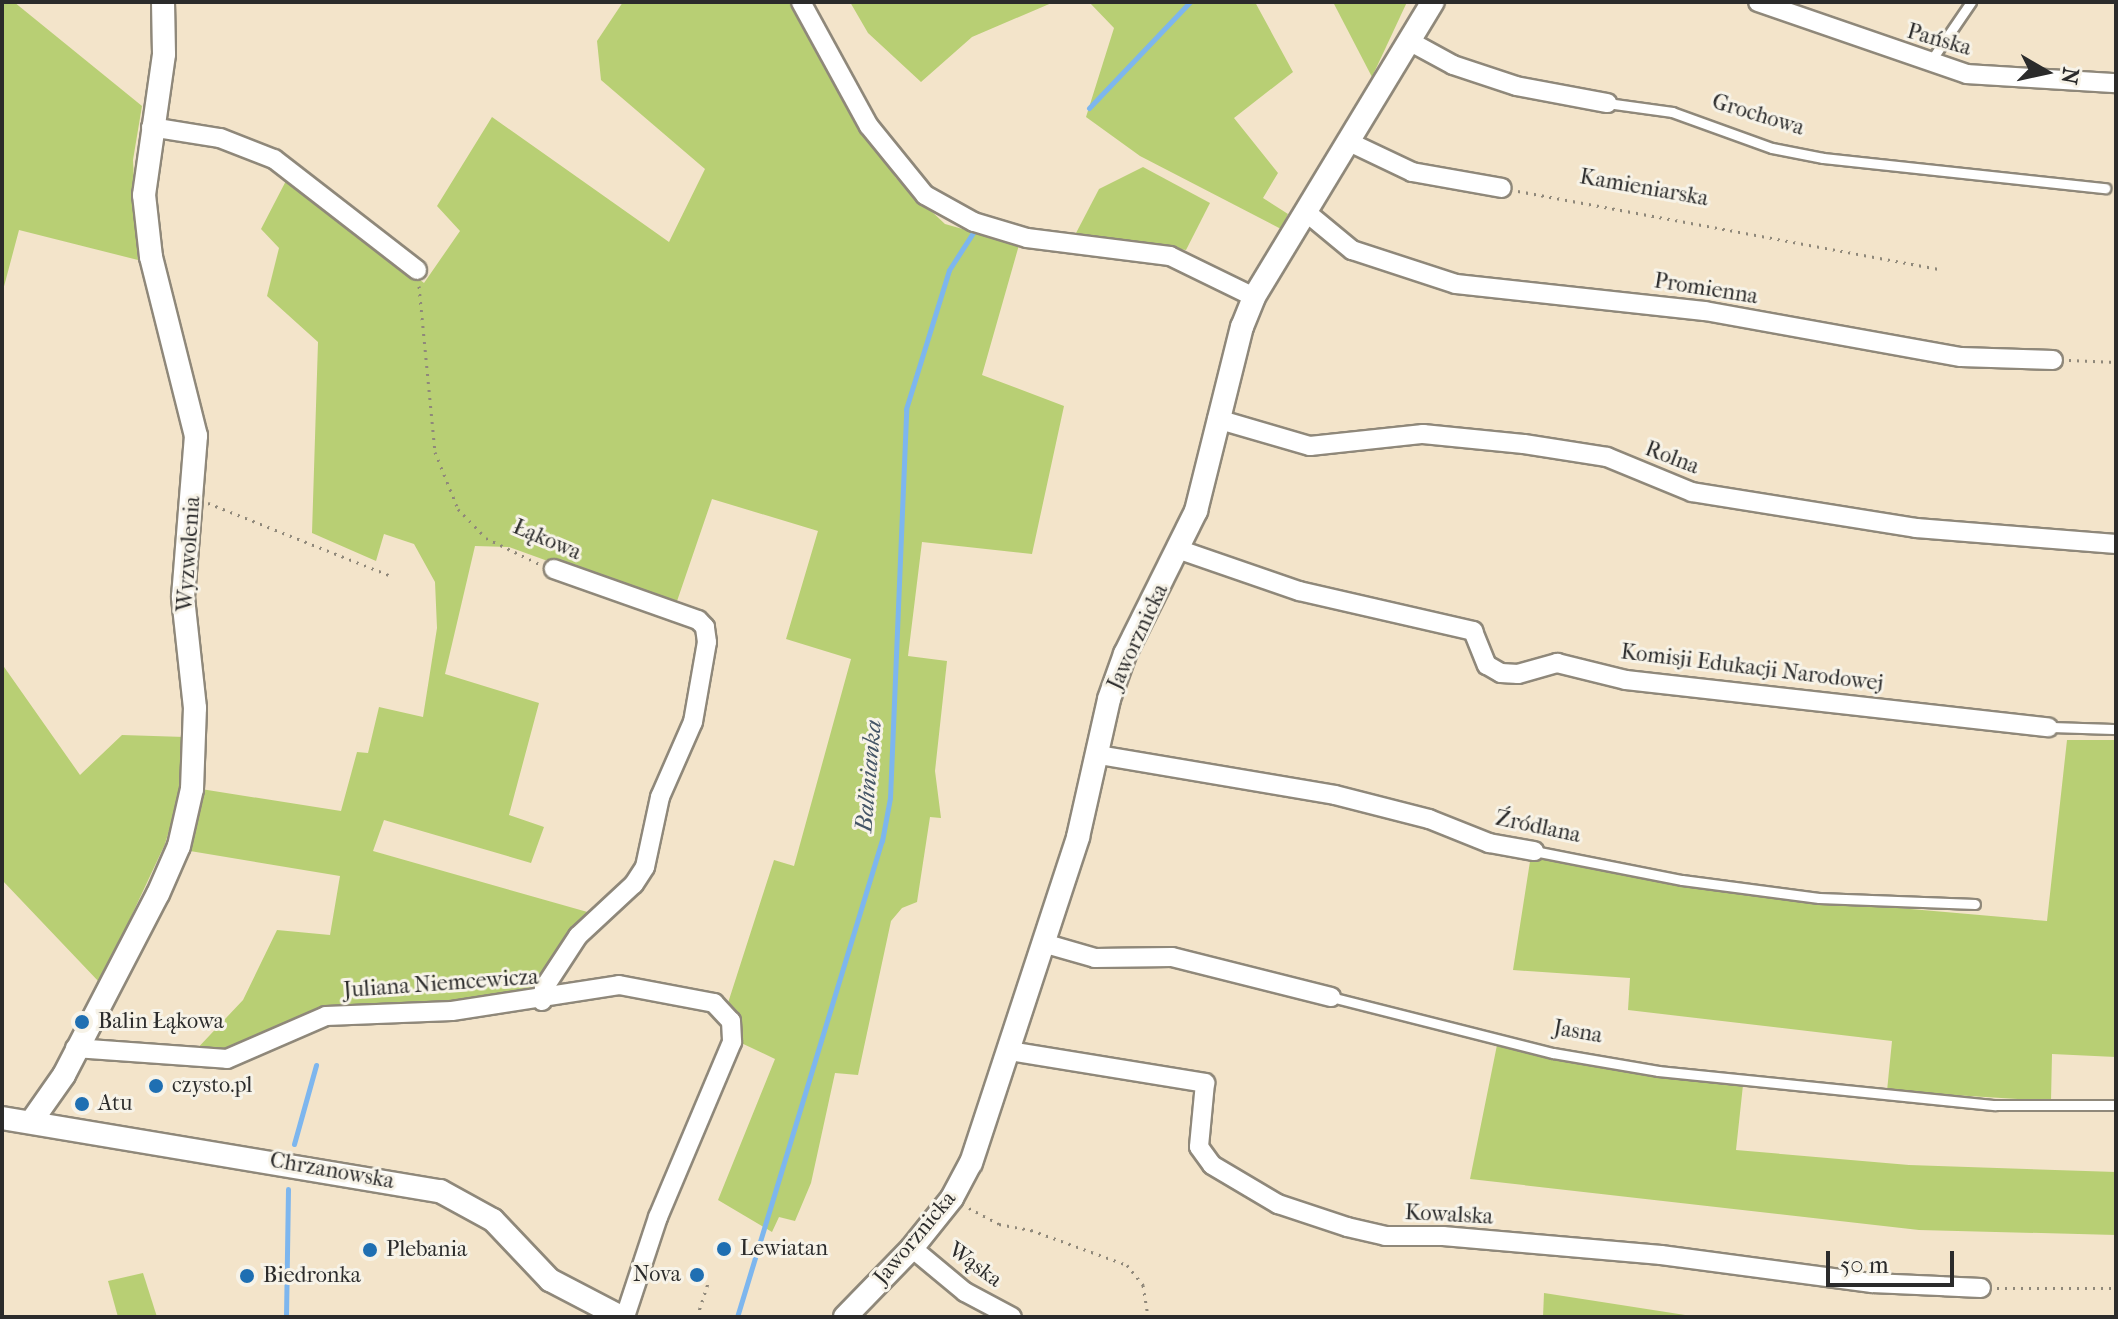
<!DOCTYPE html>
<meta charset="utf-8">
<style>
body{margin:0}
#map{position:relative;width:2118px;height:1319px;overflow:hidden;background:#f3e4ca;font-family:"IM FELL French Canon",serif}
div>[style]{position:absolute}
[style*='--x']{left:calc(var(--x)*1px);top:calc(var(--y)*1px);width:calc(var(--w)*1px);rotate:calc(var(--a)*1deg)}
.green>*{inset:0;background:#b8cf74}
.stream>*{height:5px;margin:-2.5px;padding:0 2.5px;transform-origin:2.5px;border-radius:2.5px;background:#7db6ee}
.path>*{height:3px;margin-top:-1.5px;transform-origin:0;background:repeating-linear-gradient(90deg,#8f887a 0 2px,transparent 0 8px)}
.roads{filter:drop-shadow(2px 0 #8f887a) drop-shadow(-2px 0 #8f887a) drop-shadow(0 2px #8f887a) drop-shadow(0 -2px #8f887a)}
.service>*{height:9px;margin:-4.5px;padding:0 4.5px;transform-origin:4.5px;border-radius:4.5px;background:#fff}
.minor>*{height:18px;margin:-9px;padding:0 9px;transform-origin:9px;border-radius:9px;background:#fff}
.tertiary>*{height:22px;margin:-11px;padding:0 11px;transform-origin:11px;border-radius:11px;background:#fff}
.dots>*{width:22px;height:22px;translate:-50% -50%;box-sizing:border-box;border:4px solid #f7f3e8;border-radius:50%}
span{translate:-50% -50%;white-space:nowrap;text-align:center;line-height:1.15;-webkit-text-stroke:6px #f7f3e8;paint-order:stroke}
.street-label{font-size:22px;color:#2b2b2b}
.poi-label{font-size:22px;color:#2b2b2b}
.left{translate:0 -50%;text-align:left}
.right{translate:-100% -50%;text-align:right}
.water-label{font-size:24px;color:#456;font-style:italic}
.frame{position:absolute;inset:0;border:4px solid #2b2b2b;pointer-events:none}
.north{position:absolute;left:2006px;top:32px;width:80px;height:80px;-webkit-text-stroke:6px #f7f3e8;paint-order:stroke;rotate:99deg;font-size:22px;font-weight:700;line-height:32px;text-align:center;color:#2b2b2b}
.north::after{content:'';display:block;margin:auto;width:28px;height:36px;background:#2b2b2b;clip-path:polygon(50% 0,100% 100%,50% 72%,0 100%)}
.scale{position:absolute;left:1826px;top:1251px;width:128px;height:36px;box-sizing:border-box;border:4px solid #2b2b2b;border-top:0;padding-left:10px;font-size:24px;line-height:28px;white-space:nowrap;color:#2b2b2b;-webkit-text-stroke:6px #f7f3e8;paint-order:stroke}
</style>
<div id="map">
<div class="green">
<i style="clip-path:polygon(2px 2px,14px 2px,142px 106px,133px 160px,138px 260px,19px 230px,2px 294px)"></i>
<i style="clip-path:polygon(623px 2px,790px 2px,842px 98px,896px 178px,945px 224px,1019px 245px,982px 375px,1064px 406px,1032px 554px,922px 542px,908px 656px,947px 661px,935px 771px,941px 818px,930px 817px,917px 902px,902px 908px,891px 921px,858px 1075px,835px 1073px,811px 1183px,795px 1221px,779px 1217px,772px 1232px,718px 1200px,775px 1059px,737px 1041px,736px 1012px,727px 1006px,774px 860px,794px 866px,851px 659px,786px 639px,818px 531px,712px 499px,675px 607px,509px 547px,475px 546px,445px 674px,539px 703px,509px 815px,544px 827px,531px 863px,384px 820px,373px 851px,591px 913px,554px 956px,528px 998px,365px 1006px,224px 1055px,193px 1053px,243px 1000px,277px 930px,330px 935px,340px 876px,184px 850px,201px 789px,341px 811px,357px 752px,368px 753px,379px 707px,423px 717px,437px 628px,435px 582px,414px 544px,384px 534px,376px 561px,312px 533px,318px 342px,267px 296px,279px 248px,261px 229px,289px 175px,424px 283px,460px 231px,437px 206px,492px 117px,669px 242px,705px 169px,601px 80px,597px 41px)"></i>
<i style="clip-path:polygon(850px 2px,1054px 2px,972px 37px,921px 82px,868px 33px)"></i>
<i style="clip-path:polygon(1089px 2px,1255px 2px,1293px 72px,1234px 118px,1278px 173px,1263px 198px,1288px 214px,1281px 229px,1140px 156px,1086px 117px,1114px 28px)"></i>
<i style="clip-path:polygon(1333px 2px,1407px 2px,1372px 77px)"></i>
<i style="clip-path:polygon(1143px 167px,1210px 203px,1186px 250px,1075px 235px,1099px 189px)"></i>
<i style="clip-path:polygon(2px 664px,80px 775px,122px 735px,185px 737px,183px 785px,165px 844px,100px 983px,2px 880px)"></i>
<i style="clip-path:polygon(2067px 740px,2116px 740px,2116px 1057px,2052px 1054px,2051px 1101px,1887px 1091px,1892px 1041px,1628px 1010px,1630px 978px,1513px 970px,1531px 855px,1819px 901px,2047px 921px)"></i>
<i style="clip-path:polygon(1497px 1045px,1650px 1075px,1743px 1085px,1736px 1150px,1909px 1165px,2116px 1172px,2116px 1235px,1919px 1230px,1470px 1179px)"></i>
<i style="clip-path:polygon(143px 1273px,157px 1317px,118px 1317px,108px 1281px)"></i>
<i style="clip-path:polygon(1544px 1293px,1698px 1317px,1543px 1317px)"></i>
</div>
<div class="stream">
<i style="--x:1089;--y:108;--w:146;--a:-46.4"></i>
<i style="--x:294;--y:1144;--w:82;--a:-74.4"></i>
<i style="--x:286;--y:1317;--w:128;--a:-89.1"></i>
<i style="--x:737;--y:1317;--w:498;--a:-73.1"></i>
<i style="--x:882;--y:841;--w:44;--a:-79.5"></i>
<i style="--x:890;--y:798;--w:389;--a:-87.6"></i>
<i style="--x:906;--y:409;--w:145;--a:-72.8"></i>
<i style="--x:949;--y:270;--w:46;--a:-57.3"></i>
</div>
<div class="path">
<i style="--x:1518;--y:191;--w:428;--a:10.5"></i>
<i style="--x:419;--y:286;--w:167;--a:84.5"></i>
<i style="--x:435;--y:452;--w:61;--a:68"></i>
<i style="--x:458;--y:509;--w:40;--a:46"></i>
<i style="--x:486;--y:538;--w:59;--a:26.1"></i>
<i style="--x:2069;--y:360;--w:47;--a:2.4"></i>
<i style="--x:208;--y:503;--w:195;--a:21.7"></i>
<i style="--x:969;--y:1208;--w:34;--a:28"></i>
<i style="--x:999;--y:1224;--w:33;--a:11"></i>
<i style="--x:1031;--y:1230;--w:102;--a:20"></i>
<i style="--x:1127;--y:1265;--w:26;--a:51"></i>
<i style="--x:1143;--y:1285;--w:32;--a:81"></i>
<i style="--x:1997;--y:1288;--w:119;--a:0"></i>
<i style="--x:697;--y:1317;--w:35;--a:-72"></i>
</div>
<div class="roads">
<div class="service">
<i style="--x:1930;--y:62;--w:73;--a:-55.7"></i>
<i style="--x:1607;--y:103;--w:66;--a:7.9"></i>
<i style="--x:1672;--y:112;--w:106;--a:19.8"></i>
<i style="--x:1772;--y:148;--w:52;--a:11.1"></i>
<i style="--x:1823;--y:158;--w:284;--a:6.1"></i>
<i style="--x:2048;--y:727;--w:68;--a:1.7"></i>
<i style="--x:1534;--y:851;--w:151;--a:11.1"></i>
<i style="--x:1682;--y:880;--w:138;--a:7.5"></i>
<i style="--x:1819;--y:898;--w:156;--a:2.2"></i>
<i style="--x:1331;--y:997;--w:229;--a:14.2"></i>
<i style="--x:1553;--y:1053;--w:107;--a:9.7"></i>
<i style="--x:1658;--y:1071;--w:339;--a:5.8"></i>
<i style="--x:1995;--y:1105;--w:121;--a:0"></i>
</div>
<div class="minor">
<i style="--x:801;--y:2;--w:141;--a:61.3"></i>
<i style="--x:869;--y:126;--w:89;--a:50.9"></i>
<i style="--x:925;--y:195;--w:56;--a:28.9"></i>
<i style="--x:974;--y:222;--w:55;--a:16.8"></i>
<i style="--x:1027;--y:238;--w:144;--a:7.2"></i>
<i style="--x:1170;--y:256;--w:93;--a:26"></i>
<i style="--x:1758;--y:2;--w:221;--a:19"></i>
<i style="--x:1967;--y:74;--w:149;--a:3.5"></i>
<i style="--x:1409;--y:41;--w:50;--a:28.6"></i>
<i style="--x:1453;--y:65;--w:66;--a:18.4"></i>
<i style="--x:1516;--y:86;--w:93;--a:10.6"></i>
<i style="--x:151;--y:127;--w:70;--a:9.1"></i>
<i style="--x:220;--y:138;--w:58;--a:21.3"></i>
<i style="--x:274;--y:159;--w:181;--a:37.8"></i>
<i style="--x:1347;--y:141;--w:72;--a:25.5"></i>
<i style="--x:1412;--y:172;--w:91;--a:10.1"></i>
<i style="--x:1306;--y:212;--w:60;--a:39.6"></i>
<i style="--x:1352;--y:250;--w:109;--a:18.1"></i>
<i style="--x:1456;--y:284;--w:250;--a:6.2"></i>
<i style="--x:1705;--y:311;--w:260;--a:10.2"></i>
<i style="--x:1961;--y:357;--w:92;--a:1.9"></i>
<i style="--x:1217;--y:419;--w:97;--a:16.2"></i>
<i style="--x:1310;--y:446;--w:114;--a:-6.1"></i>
<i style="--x:1423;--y:434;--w:101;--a:5.7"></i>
<i style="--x:1524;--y:444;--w:84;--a:8.9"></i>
<i style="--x:1607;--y:457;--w:92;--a:22.4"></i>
<i style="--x:1692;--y:492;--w:227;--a:9.1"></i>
<i style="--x:1916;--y:528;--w:201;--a:4.6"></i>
<i style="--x:1180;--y:550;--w:126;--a:19"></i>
<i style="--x:1299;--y:591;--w:179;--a:12.9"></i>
<i style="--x:1473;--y:631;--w:37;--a:68"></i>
<i style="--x:1487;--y:665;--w:16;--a:30"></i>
<i style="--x:1501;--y:673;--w:17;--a:3"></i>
<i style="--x:1518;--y:674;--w:41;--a:-15.8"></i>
<i style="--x:1557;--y:663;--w:71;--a:13.8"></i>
<i style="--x:1626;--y:680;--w:425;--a:6.4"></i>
<i style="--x:1099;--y:755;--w:239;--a:9.6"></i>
<i style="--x:1335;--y:795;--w:97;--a:14.3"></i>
<i style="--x:1429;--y:819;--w:65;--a:21.8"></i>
<i style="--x:1489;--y:843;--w:46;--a:10.1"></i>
<i style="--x:1043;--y:943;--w:54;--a:16.1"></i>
<i style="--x:1095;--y:958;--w:77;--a:-0.7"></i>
<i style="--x:1172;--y:957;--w:164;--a:14.1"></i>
<i style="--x:542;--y:1001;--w:13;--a:-81"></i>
<i style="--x:544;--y:988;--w:62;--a:-56.8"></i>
<i style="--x:578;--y:936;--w:76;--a:-42.9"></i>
<i style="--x:634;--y:884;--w:20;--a:-57"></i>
<i style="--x:645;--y:867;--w:72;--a:-77.9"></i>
<i style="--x:660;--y:797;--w:82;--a:-66.3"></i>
<i style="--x:693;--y:722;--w:81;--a:-80.1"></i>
<i style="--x:707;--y:642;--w:15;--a:-98"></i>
<i style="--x:705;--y:627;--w:10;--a:-135"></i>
<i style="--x:698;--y:620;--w:153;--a:-160.5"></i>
<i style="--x:75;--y:1048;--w:152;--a:4.1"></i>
<i style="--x:227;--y:1059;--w:108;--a:-23.5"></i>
<i style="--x:326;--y:1016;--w:126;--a:-2.3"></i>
<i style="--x:452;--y:1011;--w:169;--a:-8.8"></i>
<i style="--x:619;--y:985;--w:97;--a:10.7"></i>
<i style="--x:714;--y:1003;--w:25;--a:47"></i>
<i style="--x:731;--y:1021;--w:21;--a:87"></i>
<i style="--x:732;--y:1042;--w:190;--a:112.9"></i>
<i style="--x:658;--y:1217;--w:105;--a:108.3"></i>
<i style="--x:1010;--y:1051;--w:198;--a:9.3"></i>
<i style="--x:1205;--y:1083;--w:64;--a:95.4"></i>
<i style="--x:1199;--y:1147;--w:22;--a:54"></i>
<i style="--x:1212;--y:1165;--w:77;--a:30.6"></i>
<i style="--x:1278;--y:1204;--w:73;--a:18.4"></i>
<i style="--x:1347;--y:1227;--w:39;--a:13"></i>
<i style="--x:1385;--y:1236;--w:58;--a:0"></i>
<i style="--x:1443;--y:1236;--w:219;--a:5"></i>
<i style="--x:1661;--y:1255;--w:213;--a:7.6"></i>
<i style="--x:1872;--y:1283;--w:109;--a:2.6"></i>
<i style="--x:912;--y:1248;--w:69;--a:39.7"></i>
<i style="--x:965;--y:1292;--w:53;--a:28"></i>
</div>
<div class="tertiary">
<i style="--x:2;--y:1118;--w:444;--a:9.5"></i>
<i style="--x:440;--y:1191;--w:60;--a:28.7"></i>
<i style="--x:493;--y:1220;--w:83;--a:46.5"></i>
<i style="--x:550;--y:1280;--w:80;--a:27.5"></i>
<i style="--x:31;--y:1122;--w:57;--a:-54.9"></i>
<i style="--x:64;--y:1075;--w:204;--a:-62.6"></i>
<i style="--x:158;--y:894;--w:52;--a:-66.4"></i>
<i style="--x:179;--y:846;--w:58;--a:-77.2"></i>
<i style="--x:192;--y:789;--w:81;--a:-87.9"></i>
<i style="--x:195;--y:708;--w:112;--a:-96.2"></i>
<i style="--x:183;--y:597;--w:162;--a:-85.4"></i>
<i style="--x:196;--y:436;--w:185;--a:-104.1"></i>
<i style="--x:151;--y:257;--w:62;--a:-96.4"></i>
<i style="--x:144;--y:195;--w:142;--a:-81.9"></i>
<i style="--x:164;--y:54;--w:52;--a:-91.1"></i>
<i style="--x:845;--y:1317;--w:96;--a:-45.8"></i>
<i style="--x:912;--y:1248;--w:64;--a:-51.3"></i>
<i style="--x:952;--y:1198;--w:40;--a:-62"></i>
<i style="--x:971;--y:1163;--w:343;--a:-71.8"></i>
<i style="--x:1078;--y:837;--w:141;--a:-77.3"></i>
<i style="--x:1109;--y:699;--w:48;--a:-70.4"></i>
<i style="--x:1125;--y:654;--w:160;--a:-63.6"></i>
<i style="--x:1196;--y:511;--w:190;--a:-76"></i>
<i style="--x:1242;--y:327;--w:32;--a:-68"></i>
<i style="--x:1254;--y:297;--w:345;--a:-58.8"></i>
</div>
</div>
<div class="dots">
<i style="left:82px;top:1022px;background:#1f6fb2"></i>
<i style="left:156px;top:1086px;background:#1f6fb2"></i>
<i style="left:82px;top:1104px;background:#1f6fb2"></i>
<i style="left:724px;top:1249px;background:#1f6fb2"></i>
<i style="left:370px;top:1250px;background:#1f6fb2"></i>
<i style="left:697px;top:1275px;background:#1f6fb2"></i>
<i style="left:247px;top:1276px;background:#1f6fb2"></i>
</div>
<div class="street-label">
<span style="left:1939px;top:40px;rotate:16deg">Pańska</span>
<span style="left:1758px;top:115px;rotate:17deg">Grochowa</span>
<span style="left:1644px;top:188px;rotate:10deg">Kamieniarska</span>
<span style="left:1706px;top:289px;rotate:9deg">Promienna</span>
<span style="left:1672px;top:458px;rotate:21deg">Rolna</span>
<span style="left:547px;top:540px;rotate:23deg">Łąkowa</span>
<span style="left:189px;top:554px;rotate:-86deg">Wyzwolenia</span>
<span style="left:1138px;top:637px;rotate:-65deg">Jaworznicka</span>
<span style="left:1752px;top:668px;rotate:7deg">Komisji Edukacji Narodowej</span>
<span style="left:1538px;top:827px;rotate:12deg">Źródlana</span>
<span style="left:441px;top:984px;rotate:-4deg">Juliana Niemcewicza</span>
<span style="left:1578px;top:1032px;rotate:10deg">Jasna</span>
<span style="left:332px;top:1171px;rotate:10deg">Chrzanowska</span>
<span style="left:1449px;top:1215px;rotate:3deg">Kowalska</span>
<span style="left:915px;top:1238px;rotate:-50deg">Jaworznicka</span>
<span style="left:975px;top:1265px;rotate:36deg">Wąska</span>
</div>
<div class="poi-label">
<span class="left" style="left:98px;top:1022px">Balin Łąkowa</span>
<span class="left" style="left:172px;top:1086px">czysto.pl</span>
<span class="left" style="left:98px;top:1104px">Atu</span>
<span class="left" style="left:740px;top:1249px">Lewiatan</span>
<span class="left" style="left:386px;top:1250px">Plebania</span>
<span class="right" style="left:681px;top:1275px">Nova</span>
<span class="left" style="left:263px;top:1276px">Biedronka</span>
</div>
<div class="water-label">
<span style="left:869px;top:776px;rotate:-85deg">Balinianka</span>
</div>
<div class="frame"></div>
<div class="north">N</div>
<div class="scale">50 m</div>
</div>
